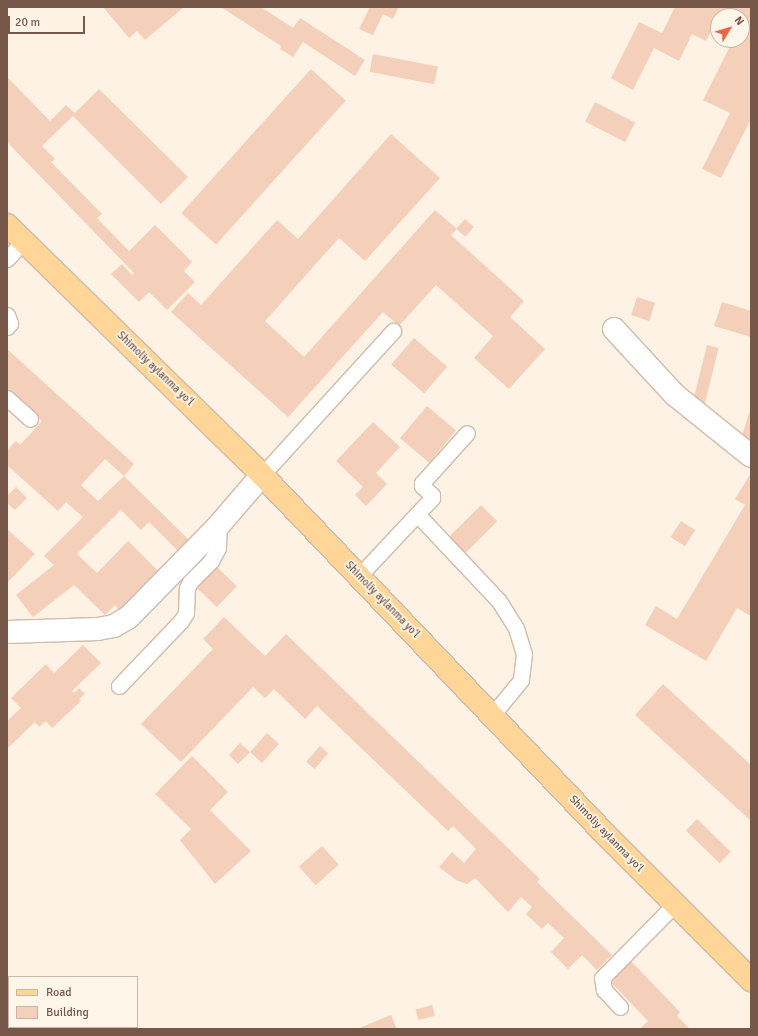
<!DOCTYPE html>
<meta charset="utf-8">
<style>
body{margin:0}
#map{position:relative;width:758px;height:1036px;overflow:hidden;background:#fdf2e3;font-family:Signika,sans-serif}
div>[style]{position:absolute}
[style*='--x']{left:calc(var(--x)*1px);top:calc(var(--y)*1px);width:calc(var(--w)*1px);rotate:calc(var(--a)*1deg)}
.building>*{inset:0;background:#f4cfb9;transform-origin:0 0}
.roads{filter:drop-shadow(1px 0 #d1bbac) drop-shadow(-1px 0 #d1bbac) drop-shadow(0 1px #d1bbac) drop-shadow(0 -1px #d1bbac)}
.service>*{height:15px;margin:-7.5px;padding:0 7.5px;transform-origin:7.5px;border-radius:7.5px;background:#fff}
.minor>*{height:22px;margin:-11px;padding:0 11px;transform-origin:11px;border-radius:11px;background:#fff}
.primary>*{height:22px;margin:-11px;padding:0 11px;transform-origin:11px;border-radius:11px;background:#ffd698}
span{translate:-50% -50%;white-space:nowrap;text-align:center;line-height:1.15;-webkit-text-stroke:3.5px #fff6ea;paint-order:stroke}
.street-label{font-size:11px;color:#765748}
.frame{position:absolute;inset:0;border:8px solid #765748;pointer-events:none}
.legend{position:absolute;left:8px;top:976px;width:130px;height:52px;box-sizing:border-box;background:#fff6ea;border:1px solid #c8b6a9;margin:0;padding:5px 7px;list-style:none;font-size:12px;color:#765748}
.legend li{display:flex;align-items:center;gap:8px;height:20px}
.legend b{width:20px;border:1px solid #c8b6a9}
.north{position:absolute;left:710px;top:8px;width:40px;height:40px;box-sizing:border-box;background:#fff6ea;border:1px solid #c8b6a9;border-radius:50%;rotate:52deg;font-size:11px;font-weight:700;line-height:16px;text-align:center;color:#765748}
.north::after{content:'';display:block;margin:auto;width:14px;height:18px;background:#ec6443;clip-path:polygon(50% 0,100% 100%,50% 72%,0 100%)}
.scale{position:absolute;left:8px;top:16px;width:77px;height:18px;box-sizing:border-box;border:2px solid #765748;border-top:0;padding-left:5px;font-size:12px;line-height:14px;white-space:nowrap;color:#765748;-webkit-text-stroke:3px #fff6ea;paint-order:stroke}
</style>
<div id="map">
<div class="building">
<i style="clip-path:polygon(103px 7px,184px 7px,145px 40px,137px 31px,129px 38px)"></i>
<i style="clip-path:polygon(221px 7px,261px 7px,293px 28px,300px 18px,365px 60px,355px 76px,303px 42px,293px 57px,280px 49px,281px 46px)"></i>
<i style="clip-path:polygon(370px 7px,399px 7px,393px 19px,383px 14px,373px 35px,359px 29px)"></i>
<i style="clip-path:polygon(675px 7px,751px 7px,751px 119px,721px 178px,702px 169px,730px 113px,703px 100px,733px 40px,742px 40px,742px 16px,718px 16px,718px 21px,717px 20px,706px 41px,692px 34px,679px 61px,654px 48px,633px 90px,611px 78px,639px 22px,662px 33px)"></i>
<i style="left:373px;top:54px;width:66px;height:18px;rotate:11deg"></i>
<i style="left:311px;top:69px;width:47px;height:194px;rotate:42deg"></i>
<i style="clip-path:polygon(7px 77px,50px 121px,66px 105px,75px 113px,99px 89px,188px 177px,161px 204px,73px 116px,42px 146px,55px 159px,51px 162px,102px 214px,97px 218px,129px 251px,155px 225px,192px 262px,184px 271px,195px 282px,167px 310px,149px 292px,139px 302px,111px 274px,122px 264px,132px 275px,134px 273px,7px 142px)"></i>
<i style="left:595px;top:102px;width:45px;height:22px;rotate:27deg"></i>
<i style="clip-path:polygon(391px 134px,440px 178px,365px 261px,339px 238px,265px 321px,304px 357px,435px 210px,457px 229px,451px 235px,524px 301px,510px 317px,545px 349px,509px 389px,474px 358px,493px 336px,436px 285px,399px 326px,383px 312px,288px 417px,171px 312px,188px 293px,201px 305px,277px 220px,298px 239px)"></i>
<i style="left:465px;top:219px;width:12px;height:13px;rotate:42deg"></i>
<i style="left:637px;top:297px;width:19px;height:19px;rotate:18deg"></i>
<i style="clip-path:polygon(722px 302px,751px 311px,751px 337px,714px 326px)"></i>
<i style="left:414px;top:338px;width:44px;height:35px;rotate:41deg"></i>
<i style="left:707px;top:345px;width:12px;height:58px;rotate:14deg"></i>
<i style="clip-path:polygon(7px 349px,134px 464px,124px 476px,105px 459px,81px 485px,98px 501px,124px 476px,192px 543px,181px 554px,149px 522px,141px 530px,121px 510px,77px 554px,97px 573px,128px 541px,160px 573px,122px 613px,115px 605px,105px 615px,74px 585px,33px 617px,16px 595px,54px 565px,44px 556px,83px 517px,66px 502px,58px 511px,7px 465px,7px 450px,16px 441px,20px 445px,42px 421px,7px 390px)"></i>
<i style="left:427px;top:406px;width:38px;height:42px;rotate:40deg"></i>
<i style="clip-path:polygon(751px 407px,751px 444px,741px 439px)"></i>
<i style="clip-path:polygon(373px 422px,400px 447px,376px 473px,387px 484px,366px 506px,355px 495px,363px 487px,336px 461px)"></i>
<i style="clip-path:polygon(751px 473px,751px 616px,737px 608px,706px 661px,645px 625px,656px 606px,677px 619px,745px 505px,735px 499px)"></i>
<i style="clip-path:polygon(16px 487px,27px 498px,15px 510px,7px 503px,7px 496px)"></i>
<i style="left:481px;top:505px;width:23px;height:50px;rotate:45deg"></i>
<i style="left:681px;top:521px;width:17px;height:19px;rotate:33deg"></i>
<i style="clip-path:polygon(7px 529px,35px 554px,7px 583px)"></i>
<i style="left:216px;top:566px;width:29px;height:29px;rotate:44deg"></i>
<i style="clip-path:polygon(224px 617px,265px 656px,286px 634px,540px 879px,537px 882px,612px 955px,597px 970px,582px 955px,568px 969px,551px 952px,564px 938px,548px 923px,542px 929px,526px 914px,532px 907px,521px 897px,508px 912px,475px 878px,467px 884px,456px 880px,439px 867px,452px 852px,464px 863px,476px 849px,453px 826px,448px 831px,317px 706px,305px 719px,274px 689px,265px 698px,253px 687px,181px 762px,141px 724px,213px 649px,203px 639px)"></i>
<i style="clip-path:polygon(83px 645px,101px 663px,72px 691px,74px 693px,79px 688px,85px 694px,79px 699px,81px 701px,52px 728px,46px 721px,39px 727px,35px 722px,7px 749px,7px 721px,21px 708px,11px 698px,46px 664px,54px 673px)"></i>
<i style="clip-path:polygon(663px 684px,751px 765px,751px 821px,635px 715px)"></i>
<i style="clip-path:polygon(267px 733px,279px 744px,262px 763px,250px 752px,238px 764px,229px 755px,240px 743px,250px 752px)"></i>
<i style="left:320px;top:746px;width:11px;height:21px;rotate:41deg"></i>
<i style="clip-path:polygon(192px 756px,228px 792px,210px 810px,251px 851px,215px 884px,180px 840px,191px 829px,155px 794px)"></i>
<i style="left:697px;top:819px;width:47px;height:16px;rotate:44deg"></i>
<i style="left:322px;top:846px;width:25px;height:31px;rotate:48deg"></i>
<i style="clip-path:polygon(628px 958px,680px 1012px,677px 1016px,690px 1029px,640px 1029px,648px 1021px,607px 978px)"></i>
<i style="left:432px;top:1005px;width:11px;height:17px;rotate:75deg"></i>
<i style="clip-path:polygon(391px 1015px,397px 1029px,357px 1029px)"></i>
</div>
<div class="roads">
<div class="service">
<i style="--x:7;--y:259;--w:24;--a:-48"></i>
<i style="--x:7;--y:315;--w:9;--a:69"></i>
<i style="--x:10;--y:323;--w:5;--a:127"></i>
<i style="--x:7;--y:398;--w:31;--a:42"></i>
<i style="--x:262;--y:475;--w:195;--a:-47.7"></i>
<i style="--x:417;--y:514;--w:120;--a:46.7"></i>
<i style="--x:499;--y:601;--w:32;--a:58"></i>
<i style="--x:516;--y:628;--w:27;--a:73"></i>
<i style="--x:524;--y:654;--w:26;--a:97"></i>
<i style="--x:521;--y:680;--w:45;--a:129.6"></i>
<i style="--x:359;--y:576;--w:107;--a:-46.9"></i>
<i style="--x:432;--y:498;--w:3;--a:-90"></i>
<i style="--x:432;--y:495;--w:13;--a:-138"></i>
<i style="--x:422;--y:486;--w:3;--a:-90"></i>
<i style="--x:422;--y:483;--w:67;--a:-48"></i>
<i style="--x:119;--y:686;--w:90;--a:-46.4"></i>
<i style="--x:181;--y:621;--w:9;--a:-58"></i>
<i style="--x:186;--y:613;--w:25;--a:-88"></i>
<i style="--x:187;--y:588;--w:7;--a:-63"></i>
<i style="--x:190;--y:582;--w:30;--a:-45"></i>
<i style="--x:211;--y:561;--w:15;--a:-62"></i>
<i style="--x:218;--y:548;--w:23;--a:-88"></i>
<i style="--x:620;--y:1007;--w:23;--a:-133"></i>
<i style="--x:604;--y:990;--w:12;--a:-99"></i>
<i style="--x:602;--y:978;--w:104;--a:-45.4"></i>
</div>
<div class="minor">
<i style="--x:614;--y:329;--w:90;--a:47.3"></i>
<i style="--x:675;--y:395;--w:97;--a:38.8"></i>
<i style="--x:7;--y:632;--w:91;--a:-1.9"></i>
<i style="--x:98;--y:629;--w:16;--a:-11"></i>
<i style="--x:114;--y:626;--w:17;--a:-31"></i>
<i style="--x:129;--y:617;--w:129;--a:-45.6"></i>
<i style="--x:219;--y:525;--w:66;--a:-49.3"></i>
</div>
<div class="primary">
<i style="--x:7;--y:225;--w:357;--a:44.4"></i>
<i style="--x:262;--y:475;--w:492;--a:46.3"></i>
<i style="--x:602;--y:831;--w:211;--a:45"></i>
</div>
</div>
<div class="street-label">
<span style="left:155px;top:369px;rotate:44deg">Shimoliy aylanma yoʻl</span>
<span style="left:382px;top:600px;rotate:46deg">Shimoliy aylanma yoʻl</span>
<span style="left:606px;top:834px;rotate:46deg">Shimoliy aylanma yoʻl</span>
</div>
<div class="frame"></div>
<ul class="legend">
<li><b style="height:5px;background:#ffd698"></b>Road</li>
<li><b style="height:11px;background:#f4cfb9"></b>Building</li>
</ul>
<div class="north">N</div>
<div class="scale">20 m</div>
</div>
